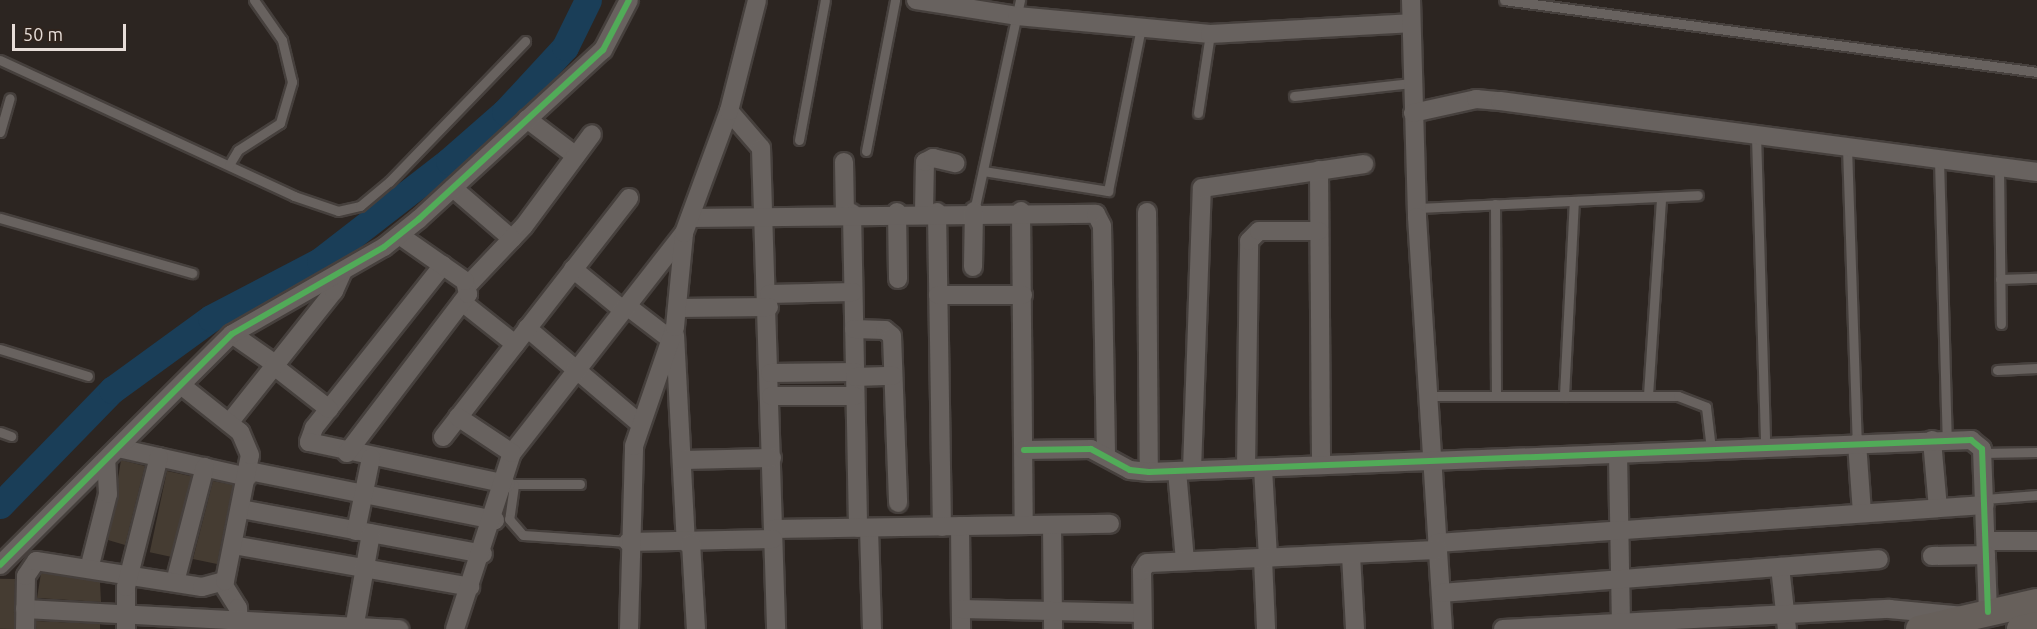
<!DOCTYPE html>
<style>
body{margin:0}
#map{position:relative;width:2037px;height:629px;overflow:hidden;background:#2c2521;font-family:Ubuntu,sans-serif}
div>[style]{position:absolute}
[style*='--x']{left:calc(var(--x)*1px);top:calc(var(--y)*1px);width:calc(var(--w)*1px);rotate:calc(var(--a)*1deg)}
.river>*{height:27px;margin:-13.5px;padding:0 13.5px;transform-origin:13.5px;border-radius:13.5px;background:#1a3e58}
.building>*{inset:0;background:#453c32;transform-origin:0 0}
.roads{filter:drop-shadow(2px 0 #46403d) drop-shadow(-2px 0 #46403d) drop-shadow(0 2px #46403d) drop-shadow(0 -2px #46403d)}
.service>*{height:9px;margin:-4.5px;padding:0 4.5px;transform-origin:4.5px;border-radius:4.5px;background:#68625f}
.minor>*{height:18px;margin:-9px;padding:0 9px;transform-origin:9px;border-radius:9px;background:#68625f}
.secondary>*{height:26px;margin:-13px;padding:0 13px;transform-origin:13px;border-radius:13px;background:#67605b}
.cycleway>*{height:6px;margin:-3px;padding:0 3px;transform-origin:3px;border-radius:3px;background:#51ab58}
span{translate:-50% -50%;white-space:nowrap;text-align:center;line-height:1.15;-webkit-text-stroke:6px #30241d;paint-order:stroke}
.scale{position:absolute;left:12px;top:24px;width:114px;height:27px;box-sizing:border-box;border:3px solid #e6ddd8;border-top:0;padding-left:8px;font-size:18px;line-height:21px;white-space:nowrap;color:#e6ddd8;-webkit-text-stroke:4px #30241d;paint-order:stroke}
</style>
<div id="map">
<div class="river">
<i style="--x:0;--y:505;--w:161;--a:-45.8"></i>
<i style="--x:112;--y:390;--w:122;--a:-36"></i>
<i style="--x:211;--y:318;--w:123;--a:-27.6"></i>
<i style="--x:320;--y:261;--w:163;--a:-37.8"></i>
<i style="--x:449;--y:161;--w:74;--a:-41.2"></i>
<i style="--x:505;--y:112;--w:88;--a:-47.3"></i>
<i style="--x:565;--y:47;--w:52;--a:-63.9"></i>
</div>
<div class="building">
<i style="clip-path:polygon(121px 460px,145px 466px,125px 545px,108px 540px)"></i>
<i style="left:167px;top:471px;width:25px;height:83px;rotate:12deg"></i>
<i style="clip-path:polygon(213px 481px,233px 485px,217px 564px,193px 559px)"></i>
<i style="clip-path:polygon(41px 573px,100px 582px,101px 602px,37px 598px)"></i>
<i style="left:15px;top:579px;width:50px;height:15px;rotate:91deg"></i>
<i style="clip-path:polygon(36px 621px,100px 624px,100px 629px,36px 629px)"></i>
</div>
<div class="roads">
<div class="service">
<i style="--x:1504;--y:0;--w:538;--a:7.69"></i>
<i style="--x:0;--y:60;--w:324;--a:24.8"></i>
<i style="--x:294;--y:196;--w:46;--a:18.8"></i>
<i style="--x:338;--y:211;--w:23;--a:-13"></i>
<i style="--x:360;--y:206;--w:38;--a:-40"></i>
<i style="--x:389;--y:182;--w:196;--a:-46"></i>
<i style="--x:1294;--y:96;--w:118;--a:-6.3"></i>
<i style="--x:1198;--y:113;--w:80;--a:-81.4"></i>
<i style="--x:0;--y:132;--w:35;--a:-74"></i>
<i style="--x:1756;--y:135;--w:312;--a:88.3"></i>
<i style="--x:799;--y:140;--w:142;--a:-79.5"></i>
<i style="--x:1847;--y:147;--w:296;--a:88.1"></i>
<i style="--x:866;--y:151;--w:154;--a:-79.1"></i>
<i style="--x:1939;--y:160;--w:279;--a:88.4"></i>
<i style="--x:229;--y:165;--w:17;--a:-59"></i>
<i style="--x:238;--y:150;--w:50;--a:-32.7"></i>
<i style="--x:280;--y:123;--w:43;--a:-73.7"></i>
<i style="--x:292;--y:82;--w:43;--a:-103.4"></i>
<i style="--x:282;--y:40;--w:49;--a:-125"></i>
<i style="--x:1999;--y:167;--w:157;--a:89.3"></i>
<i style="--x:983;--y:171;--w:127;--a:9.1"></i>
<i style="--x:1108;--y:191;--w:166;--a:-78.6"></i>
<i style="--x:1495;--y:204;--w:192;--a:89.7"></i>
<i style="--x:1417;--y:208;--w:281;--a:-2.6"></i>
<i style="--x:974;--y:211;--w:216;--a:-77.7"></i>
<i style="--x:0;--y:218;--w:200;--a:16"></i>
<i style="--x:2000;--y:279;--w:37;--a:-2"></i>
<i style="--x:0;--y:349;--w:92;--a:17.1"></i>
<i style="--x:1997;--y:370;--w:40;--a:-2.9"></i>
<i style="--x:1648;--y:395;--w:198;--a:-86.2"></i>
<i style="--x:1428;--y:396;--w:250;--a:0"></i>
<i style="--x:1678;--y:396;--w:30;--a:21"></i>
<i style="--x:1706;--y:407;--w:42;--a:83.2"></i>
<i style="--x:1564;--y:396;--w:195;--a:-87.1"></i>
<i style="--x:0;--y:432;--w:12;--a:20"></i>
<i style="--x:1982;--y:453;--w:55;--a:-1"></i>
<i style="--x:509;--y:484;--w:71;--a:0"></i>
<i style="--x:514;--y:485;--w:34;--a:98"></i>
<i style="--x:509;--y:519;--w:21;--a:49"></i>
<i style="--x:523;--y:535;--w:105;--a:3.8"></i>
<i style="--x:1985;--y:499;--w:52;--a:-4.4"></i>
</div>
<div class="minor">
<i style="--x:916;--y:0;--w:102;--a:9"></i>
<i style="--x:1017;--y:16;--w:194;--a:5.3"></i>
<i style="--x:1210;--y:34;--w:200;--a:-3.1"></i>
<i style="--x:1411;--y:0;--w:217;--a:88.4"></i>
<i style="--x:1417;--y:217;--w:413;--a:86.4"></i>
<i style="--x:729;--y:111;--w:49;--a:49.1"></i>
<i style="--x:761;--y:148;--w:481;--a:88.2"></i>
<i style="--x:1413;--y:113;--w:65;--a:-12.5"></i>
<i style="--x:1476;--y:99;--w:24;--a:5"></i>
<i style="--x:1500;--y:101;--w:542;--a:7.53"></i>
<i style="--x:527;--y:119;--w:61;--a:37.1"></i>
<i style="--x:844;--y:162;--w:51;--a:88.9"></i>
<i style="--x:1319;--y:170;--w:295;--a:89.6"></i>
<i style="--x:453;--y:188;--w:78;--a:40.8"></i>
<i style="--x:1021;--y:211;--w:314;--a:89.5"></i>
<i style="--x:897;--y:212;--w:67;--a:89.1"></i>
<i style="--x:924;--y:212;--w:50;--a:-88.9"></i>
<i style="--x:925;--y:162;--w:9;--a:-27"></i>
<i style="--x:933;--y:158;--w:23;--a:13"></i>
<i style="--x:937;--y:212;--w:315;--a:89.1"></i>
<i style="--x:1147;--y:212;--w:260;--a:89.6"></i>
<i style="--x:852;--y:213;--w:315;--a:88.9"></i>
<i style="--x:690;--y:218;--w:406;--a:-0.6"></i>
<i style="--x:1096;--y:214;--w:13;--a:63"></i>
<i style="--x:1102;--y:226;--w:228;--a:89"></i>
<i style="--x:443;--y:265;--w:208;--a:128.4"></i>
<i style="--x:314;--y:428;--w:15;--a:110"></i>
<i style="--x:309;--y:442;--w:201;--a:12"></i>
<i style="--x:973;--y:267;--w:56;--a:-89"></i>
<i style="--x:573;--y:269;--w:65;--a:39.4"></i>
<i style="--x:468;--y:285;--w:81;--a:-46.5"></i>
<i style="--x:524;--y:226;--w:114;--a:-53.5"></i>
<i style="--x:769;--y:294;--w:84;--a:-1.4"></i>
<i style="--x:938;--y:295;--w:85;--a:0"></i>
<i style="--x:462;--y:302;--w:68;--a:38.4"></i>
<i style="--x:627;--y:306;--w:54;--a:37.5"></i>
<i style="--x:678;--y:308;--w:91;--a:-0.6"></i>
<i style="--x:527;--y:328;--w:148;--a:40.3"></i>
<i style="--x:854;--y:329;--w:31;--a:2"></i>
<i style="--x:885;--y:330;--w:9;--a:41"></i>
<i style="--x:892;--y:336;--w:167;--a:87.9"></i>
<i style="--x:232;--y:334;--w:52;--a:34.9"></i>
<i style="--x:675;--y:335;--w:208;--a:87"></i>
<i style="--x:274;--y:366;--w:70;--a:38"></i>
<i style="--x:770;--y:373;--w:85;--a:-0.7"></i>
<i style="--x:855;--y:377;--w:38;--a:-2"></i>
<i style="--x:771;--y:396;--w:84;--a:0"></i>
<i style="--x:229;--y:423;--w:169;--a:-51.5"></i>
<i style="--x:334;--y:291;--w:20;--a:-66"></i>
<i style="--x:443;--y:437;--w:303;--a:-52.1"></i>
<i style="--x:1932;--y:440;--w:68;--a:85"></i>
<i style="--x:1857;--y:443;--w:70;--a:85.9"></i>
<i style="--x:118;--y:448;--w:133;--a:12.6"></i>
<i style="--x:1024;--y:450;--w:67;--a:-0.9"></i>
<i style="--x:1091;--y:449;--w:44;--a:28.3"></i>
<i style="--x:1130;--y:470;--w:19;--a:6"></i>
<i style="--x:1149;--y:472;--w:823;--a:-2.23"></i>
<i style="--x:1971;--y:440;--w:14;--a:39"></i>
<i style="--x:1982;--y:449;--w:163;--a:87.9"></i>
<i style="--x:347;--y:453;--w:200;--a:-52.7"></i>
<i style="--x:468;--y:294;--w:13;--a:-103"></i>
<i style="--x:465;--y:281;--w:80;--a:-145.1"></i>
<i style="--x:512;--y:453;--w:279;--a:-52"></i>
<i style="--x:1618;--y:454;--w:175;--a:89"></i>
<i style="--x:682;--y:460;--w:90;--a:-1.3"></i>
<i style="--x:1246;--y:468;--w:227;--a:-89.2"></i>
<i style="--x:1249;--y:241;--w:14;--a:-45"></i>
<i style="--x:1259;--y:231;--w:60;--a:0"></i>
<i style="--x:1263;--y:468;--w:90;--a:86.8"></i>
<i style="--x:1192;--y:470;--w:282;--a:-88"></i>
<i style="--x:1202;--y:188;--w:164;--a:-8.4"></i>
<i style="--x:249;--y:471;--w:251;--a:11.3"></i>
<i style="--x:1177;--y:471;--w:90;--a:84.9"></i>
<i style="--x:241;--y:509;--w:246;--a:10.5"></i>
<i style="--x:1052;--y:525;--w:104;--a:89.4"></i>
<i style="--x:960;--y:526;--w:103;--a:89.4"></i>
<i style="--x:869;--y:528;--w:101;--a:88.3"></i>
<i style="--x:773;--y:529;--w:337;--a:-0.9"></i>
<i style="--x:356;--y:531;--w:75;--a:-78.4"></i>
<i style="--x:1986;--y:541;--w:51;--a:0"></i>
<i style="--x:628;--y:542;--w:145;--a:-1.2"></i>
<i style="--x:691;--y:543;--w:86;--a:86.7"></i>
<i style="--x:1437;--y:543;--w:549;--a:-3.97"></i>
<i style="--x:233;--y:545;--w:241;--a:10"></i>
<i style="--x:1351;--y:555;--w:74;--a:86.9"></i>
<i style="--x:1932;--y:556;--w:54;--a:-1.1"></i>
<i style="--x:1263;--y:559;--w:70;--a:87.5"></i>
<i style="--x:0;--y:565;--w:327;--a:-44.9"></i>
<i style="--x:232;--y:334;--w:175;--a:-29.8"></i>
<i style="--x:384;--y:247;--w:45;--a:-38.7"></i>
<i style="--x:419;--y:219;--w:250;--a:-42.6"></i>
<i style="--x:603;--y:50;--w:56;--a:-62.5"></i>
<i style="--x:1780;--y:567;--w:62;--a:83.6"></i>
<i style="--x:89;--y:569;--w:77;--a:-75.8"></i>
<i style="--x:108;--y:494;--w:34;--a:-93"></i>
<i style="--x:175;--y:582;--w:119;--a:-75.4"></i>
<i style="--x:223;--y:584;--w:28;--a:58"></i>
<i style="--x:238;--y:608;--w:21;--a:87"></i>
<i style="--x:1441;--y:593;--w:439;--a:-4.4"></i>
<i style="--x:25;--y:609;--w:375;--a:3.1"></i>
<i style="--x:961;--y:609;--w:181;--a:1.3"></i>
<i style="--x:25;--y:629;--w:53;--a:-88.9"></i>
<i style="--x:26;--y:576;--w:18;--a:-56"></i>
<i style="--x:36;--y:561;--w:168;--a:8.9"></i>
<i style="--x:202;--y:587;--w:24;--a:-15"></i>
<i style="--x:225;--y:581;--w:128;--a:-78.8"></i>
<i style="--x:250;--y:455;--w:25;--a:-113"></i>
<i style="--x:240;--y:432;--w:75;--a:-141.5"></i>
<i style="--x:126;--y:629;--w:42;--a:-90"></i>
<i style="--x:126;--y:587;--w:134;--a:-75.8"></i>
<i style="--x:354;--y:629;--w:97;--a:-79.9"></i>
<i style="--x:455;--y:629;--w:185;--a:-72.1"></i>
<i style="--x:512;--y:453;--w:65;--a:-146.3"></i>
<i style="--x:629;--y:629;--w:183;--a:-88.4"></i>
<i style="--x:634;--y:446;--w:126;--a:-71"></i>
<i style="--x:675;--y:327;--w:94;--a:-84.5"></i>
<i style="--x:684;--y:233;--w:130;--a:-69.8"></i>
<i style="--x:729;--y:111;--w:114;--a:-75.8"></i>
<i style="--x:1143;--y:629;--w:58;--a:-91"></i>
<i style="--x:1142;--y:571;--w:9;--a:-58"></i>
<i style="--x:1147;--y:563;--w:291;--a:-2.6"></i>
<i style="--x:1503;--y:629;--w:387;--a:-3"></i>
<i style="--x:1889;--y:609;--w:75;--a:5.3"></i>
</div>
<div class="secondary">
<i style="--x:1919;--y:629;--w:121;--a:-12.9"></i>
<i style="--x:2020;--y:629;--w:17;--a:-13"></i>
</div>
</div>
<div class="cycleway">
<i style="--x:1024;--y:450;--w:67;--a:-0.9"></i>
<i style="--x:1091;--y:449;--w:44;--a:28.3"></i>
<i style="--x:1130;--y:470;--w:19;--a:6"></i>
<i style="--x:1149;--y:472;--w:823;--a:-2.23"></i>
<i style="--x:1971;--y:440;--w:14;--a:39"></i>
<i style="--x:1982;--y:449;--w:163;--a:87.9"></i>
<i style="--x:0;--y:565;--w:327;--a:-44.9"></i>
<i style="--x:232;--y:334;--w:175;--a:-29.8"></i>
<i style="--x:384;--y:247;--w:45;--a:-38.7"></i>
<i style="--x:419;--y:219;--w:250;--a:-42.6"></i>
<i style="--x:603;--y:50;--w:56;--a:-62.5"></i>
</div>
<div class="scale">50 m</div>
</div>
